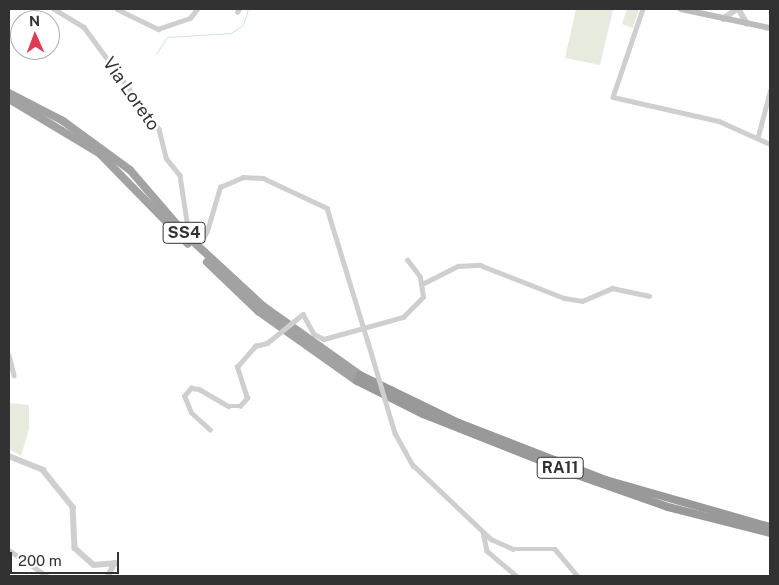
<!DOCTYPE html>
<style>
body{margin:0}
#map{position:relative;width:779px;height:585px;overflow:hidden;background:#fff;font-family:"Public Sans",sans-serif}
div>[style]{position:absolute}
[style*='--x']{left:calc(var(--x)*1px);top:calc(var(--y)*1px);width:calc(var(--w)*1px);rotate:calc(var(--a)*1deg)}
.green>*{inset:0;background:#e6ebde}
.stream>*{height:1px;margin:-0.5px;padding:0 0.5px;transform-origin:0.5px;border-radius:0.5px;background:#cee3ed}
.minor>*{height:4.5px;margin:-2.25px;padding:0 2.25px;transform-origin:2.25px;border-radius:2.25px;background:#cfcfcf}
.tertiary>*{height:5.5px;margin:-2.75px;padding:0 2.75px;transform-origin:2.75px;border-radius:2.75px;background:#cfcfcf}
.secondary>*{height:6px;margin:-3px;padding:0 3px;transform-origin:3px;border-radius:3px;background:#bcbcbc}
.trunk>*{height:8px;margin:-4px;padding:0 4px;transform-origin:4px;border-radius:4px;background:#a2a2a2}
.motorway>*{height:8px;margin:-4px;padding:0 4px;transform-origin:4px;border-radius:4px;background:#999}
.minor-bridge>*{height:4.5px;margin:-2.25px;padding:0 2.25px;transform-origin:2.25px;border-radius:2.25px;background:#cfcfcf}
span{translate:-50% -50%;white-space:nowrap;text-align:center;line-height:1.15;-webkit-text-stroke:5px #fff;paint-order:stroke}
.shield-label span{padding:1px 4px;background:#fff;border:1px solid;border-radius:4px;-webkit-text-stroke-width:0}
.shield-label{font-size:16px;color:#323232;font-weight:700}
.street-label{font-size:18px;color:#323232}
.frame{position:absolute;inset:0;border:10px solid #323232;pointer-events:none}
.north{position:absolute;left:10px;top:10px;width:50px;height:50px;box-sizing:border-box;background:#fff;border:1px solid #adadad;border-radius:50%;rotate:358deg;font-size:14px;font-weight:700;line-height:20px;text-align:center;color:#323232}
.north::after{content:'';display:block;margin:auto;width:18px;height:22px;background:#e5384f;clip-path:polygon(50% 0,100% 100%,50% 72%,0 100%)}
.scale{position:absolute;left:10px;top:552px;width:109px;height:22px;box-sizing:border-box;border:2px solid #323232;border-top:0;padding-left:6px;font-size:15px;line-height:18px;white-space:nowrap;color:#323232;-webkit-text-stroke:4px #fff;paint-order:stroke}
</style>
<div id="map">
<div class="green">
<i style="clip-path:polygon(576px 9px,613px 10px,600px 65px,565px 58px)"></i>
<i style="clip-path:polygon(627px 9px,639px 9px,633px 28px,622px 24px)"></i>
<i style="clip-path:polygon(9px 403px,29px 405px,29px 429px,21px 456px,9px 449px)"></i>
</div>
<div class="stream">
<i style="--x:156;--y:54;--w:20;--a:-57"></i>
<i style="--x:167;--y:37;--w:64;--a:-3.6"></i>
<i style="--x:231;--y:33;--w:14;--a:-34"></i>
<i style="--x:243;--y:25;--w:17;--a:-73"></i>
</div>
<div class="minor">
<i style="--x:54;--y:9;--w:35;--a:31"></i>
<i style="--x:84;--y:27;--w:127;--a:53.7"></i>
<i style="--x:159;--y:129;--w:30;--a:76"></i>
<i style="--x:166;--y:158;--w:22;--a:51"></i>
<i style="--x:180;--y:175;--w:48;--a:81.5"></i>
<i style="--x:187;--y:222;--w:14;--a:54"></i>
<i style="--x:195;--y:233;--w:9;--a:32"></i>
<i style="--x:203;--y:238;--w:8;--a:-60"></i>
<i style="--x:207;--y:231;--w:46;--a:-73.5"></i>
<i style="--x:220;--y:187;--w:25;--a:-23"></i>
<i style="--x:243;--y:177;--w:20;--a:3"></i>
<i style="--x:263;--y:178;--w:71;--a:25.1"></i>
<i style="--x:327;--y:208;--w:140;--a:73"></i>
<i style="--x:117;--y:9;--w:46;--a:26"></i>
<i style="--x:158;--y:29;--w:34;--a:-19"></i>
<i style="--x:190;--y:18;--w:11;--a:-52"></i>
<i style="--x:643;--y:9;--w:93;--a:108.8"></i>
<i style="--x:613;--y:97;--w:109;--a:12.8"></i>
<i style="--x:719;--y:121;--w:56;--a:24.3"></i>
<i style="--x:237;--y:12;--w:4;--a:-56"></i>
<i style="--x:758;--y:136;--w:47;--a:-75.1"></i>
<i style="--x:422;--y:284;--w:40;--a:-26.6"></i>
<i style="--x:458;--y:266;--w:22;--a:-3"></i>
<i style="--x:480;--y:265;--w:90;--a:21.4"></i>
<i style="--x:564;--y:298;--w:18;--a:9"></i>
<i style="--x:582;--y:301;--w:33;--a:-23"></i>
<i style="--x:612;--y:288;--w:38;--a:12"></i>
<i style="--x:303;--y:314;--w:23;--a:61"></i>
<i style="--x:314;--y:334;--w:11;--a:27"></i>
<i style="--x:324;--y:339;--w:82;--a:-15.6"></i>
<i style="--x:403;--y:317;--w:28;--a:-45"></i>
<i style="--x:423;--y:297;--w:20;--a:-99"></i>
<i style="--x:420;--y:277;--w:21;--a:-127"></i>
<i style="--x:9;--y:355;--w:21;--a:76"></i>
<i style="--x:210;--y:430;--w:25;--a:-138"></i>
<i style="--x:191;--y:413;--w:18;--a:-112"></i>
<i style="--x:184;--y:396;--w:11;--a:-49"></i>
<i style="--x:191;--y:388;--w:8;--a:7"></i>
<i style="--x:199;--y:389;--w:34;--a:30"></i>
<i style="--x:228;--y:406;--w:12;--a:0"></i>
<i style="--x:240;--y:406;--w:11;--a:-49"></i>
<i style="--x:247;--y:398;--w:33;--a:-108"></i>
<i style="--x:237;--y:367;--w:28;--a:-49"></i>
<i style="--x:255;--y:346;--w:12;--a:-14"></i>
<i style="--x:395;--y:433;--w:37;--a:61"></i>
<i style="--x:413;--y:465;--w:108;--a:43.5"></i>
<i style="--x:491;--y:539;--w:24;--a:24"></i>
<i style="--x:513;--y:549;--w:42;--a:0"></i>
<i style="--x:555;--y:549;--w:35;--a:50"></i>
<i style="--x:483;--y:532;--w:19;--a:78"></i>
<i style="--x:487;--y:551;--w:39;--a:40"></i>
<i style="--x:9;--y:550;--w:46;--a:34.4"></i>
</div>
<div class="tertiary">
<i style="--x:740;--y:11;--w:14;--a:60"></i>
<i style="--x:723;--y:19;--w:17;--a:-36"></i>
<i style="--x:9;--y:456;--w:37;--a:22"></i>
<i style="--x:43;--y:470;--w:48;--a:51"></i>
<i style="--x:73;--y:507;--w:41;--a:87.2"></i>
<i style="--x:75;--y:548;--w:25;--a:42"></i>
<i style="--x:94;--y:565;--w:21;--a:-5"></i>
<i style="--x:115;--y:563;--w:14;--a:115"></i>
</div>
<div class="secondary">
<i style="--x:681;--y:9;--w:91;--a:12.1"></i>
</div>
<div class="trunk">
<i style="--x:9;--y:93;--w:61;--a:27.4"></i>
<i style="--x:63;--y:121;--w:83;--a:36.2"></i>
<i style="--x:130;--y:170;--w:84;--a:49.3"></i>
<i style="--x:185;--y:234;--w:106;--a:42.7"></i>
<i style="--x:263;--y:306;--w:119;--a:35.4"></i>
<i style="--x:9;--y:99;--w:105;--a:31"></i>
<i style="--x:99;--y:153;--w:127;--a:45.6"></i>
<i style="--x:207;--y:262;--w:71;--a:43.9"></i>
<i style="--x:258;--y:311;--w:121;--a:35.3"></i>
</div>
<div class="motorway">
<i style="--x:360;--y:375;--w:110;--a:25.9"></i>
<i style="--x:459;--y:423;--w:158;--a:21.2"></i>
<i style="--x:606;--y:480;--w:171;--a:16"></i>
<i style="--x:357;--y:381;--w:74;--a:26.6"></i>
<i style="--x:423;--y:414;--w:166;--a:21.6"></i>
<i style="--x:577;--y:475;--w:96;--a:19.4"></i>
<i style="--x:668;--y:507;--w:105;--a:14.3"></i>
</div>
<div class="minor-bridge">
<i style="--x:368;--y:342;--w:95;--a:73.5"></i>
<i style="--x:267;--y:343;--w:46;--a:-38.9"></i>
</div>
<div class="shield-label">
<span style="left:184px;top:233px">SS4</span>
<span style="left:560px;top:468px">RA11</span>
</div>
<div class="street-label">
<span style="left:131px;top:94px;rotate:55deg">Via Loreto</span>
</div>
<div class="frame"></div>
<div class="north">N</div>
<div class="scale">200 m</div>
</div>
